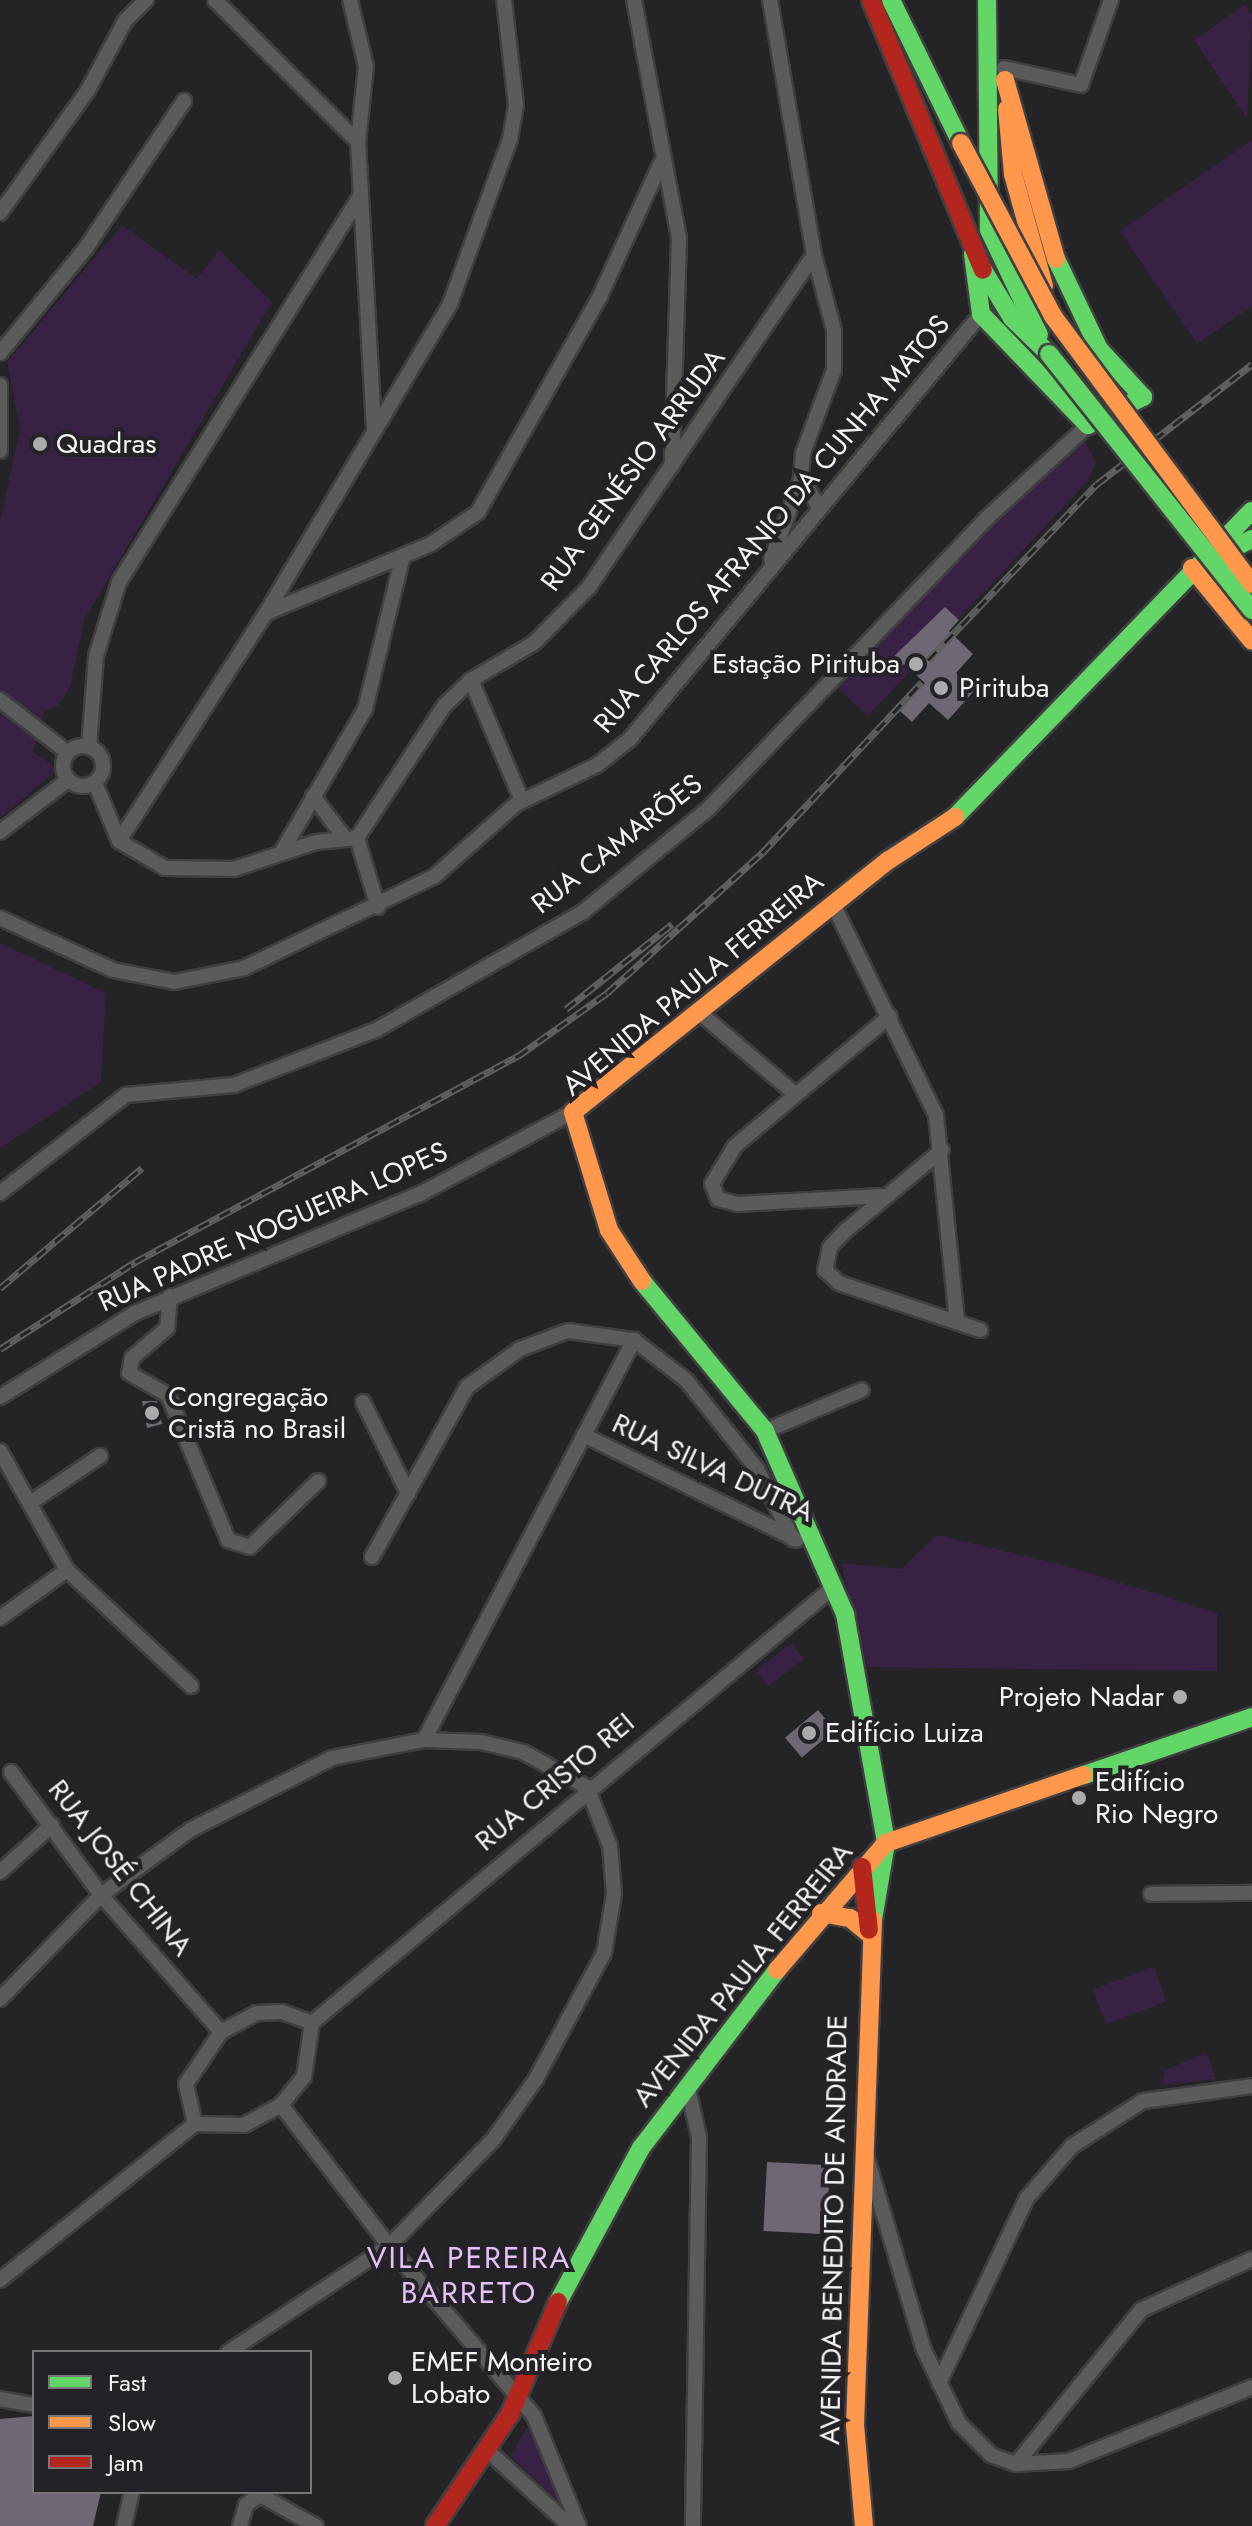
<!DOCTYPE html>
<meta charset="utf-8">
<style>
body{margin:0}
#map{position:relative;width:1252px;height:2526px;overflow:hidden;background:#242325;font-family:Jost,sans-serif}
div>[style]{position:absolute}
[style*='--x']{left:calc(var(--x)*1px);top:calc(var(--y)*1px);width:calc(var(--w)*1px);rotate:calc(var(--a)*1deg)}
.green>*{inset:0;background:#372243;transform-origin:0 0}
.building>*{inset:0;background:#706775;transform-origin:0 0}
.roads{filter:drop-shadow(2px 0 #403f40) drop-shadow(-2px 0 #403f40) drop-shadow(0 2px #403f40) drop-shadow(0 -2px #403f40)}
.street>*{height:14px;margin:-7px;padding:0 7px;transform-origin:7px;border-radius:7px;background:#5c5b5c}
.street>.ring{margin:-7px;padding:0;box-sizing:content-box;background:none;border:14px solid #5c5b5c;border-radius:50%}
.fast>*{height:18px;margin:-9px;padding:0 9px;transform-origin:9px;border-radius:9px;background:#63d668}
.slow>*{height:18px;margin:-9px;padding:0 9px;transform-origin:9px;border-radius:9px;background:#ff974d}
.jam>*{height:18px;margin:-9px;padding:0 9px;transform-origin:9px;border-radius:9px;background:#b3261e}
.rail>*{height:7px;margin-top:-3.5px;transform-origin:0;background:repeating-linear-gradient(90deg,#242226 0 12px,#605f60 0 24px);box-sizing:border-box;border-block:2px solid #605f60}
.bridges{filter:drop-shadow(2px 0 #403f40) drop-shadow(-2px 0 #403f40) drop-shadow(0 2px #403f40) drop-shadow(0 -2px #403f40)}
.fast-bridge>*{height:18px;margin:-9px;padding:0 9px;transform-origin:9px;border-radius:9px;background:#63d668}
.slow-bridge>*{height:18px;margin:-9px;padding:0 9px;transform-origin:9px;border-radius:9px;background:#ff974d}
.dots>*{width:22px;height:22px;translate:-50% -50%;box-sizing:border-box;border:4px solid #242226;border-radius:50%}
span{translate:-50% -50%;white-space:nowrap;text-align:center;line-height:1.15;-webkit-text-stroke:8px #242226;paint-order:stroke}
.poi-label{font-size:28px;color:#f5f3f6}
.left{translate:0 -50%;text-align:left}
.right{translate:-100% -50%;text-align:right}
.street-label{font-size:28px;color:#f5f3f6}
.neighbourhood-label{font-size:30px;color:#e3c2f7;letter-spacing:2px}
.legend{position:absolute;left:32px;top:2350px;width:280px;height:144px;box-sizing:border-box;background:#242226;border:2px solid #787679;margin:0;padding:10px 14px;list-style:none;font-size:24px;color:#f5f3f6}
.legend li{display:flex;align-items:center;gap:16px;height:40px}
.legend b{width:40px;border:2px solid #787679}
</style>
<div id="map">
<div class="green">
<i style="clip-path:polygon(1245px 5px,1252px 16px,1247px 118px,1194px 40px)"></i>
<i style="clip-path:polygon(1252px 140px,1252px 306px,1197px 344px,1120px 231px)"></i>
<i style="clip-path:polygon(122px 225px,197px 279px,219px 250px,272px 302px,84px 620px,70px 687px,59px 705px,44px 711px,33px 752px,58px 769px,0 818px,0 522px,20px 429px,7px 362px)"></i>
<i style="clip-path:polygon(1081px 434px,1096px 462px,1086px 483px,868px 716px,835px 686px)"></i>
<i style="clip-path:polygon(0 943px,106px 993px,101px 1082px,0 1148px)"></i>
<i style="clip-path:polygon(937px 1535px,1067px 1566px,1217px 1613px,1217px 1671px,867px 1667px,841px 1563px,901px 1569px)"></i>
<i style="left:792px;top:1643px;width:20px;height:45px;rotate:53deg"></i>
<i style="left:1154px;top:1967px;width:37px;height:65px;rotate:70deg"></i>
<i style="clip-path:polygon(1206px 2053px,1216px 2079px,1162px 2085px,1165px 2070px)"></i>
<i style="clip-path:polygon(527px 2427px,575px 2517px,510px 2456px)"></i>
</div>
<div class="building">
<i style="clip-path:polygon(945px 607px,959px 620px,949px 631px,973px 654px,956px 673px,975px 690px,948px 720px,929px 703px,912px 722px,900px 711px,925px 683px,904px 664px,894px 674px,885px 665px)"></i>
<i style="clip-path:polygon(142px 1401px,157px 1401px,162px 1424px,147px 1428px)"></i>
<i style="left:818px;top:1710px;width:26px;height:43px;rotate:50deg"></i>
<i style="left:767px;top:2162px;width:63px;height:69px;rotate:3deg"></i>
<i style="clip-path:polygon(34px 2416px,34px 2492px,101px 2492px,93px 2526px,0 2526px,0 2419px)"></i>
</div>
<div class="roads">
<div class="street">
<i style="--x:215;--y:0;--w:202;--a:44.8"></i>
<i style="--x:350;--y:0;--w:68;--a:76.4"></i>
<i style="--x:366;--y:66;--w:76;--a:96"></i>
<i style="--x:358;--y:142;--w:286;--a:86.8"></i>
<i style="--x:634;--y:0;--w:243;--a:79.3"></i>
<i style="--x:679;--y:239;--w:227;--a:91.8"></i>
<i style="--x:1004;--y:68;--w:79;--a:12.4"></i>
<i style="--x:1081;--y:85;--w:90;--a:-70.6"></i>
<i style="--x:0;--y:213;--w:151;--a:-54.4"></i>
<i style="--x:88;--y:90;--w:78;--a:-61.8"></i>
<i style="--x:125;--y:21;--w:30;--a:-45"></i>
<i style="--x:814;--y:255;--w:78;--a:75.1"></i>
<i style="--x:834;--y:330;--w:40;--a:90"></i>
<i style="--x:834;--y:370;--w:89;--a:110.5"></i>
<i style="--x:803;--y:453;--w:25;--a:95"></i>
<i style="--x:801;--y:478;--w:36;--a:58"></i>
<i style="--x:0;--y:353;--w:136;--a:-50.7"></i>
<i style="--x:86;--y:248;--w:177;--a:-56.3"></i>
<i style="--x:0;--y:385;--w:66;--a:90"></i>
<i style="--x:771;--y:560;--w:86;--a:-69.7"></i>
<i style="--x:266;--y:613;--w:179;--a:-22.7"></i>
<i style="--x:431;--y:544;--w:57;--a:-34.2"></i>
<i style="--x:478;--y:512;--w:248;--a:-60.5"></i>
<i style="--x:600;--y:296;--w:146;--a:-65.4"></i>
<i style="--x:471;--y:680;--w:131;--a:67.1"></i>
<i style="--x:0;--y:700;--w:86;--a:37.9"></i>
<i class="ring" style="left:63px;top:746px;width:26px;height:26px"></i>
<i style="--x:89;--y:747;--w:91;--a:-85.6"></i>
<i style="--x:96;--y:656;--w:77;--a:-72.7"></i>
<i style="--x:119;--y:582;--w:456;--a:-58"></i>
<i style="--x:95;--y:783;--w:63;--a:67.5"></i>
<i style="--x:119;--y:841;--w:53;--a:30.4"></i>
<i style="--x:165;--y:868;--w:69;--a:0.8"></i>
<i style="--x:234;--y:869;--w:86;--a:-18.2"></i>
<i style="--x:316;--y:842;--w:41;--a:-5.6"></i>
<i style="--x:313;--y:796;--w:51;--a:52.9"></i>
<i style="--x:0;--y:832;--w:86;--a:-37.4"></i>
<i style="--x:119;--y:841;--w:271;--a:-57.2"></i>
<i style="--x:266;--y:613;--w:360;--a:-59.2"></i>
<i style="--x:450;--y:304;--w:176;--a:-70"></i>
<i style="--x:510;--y:139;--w:35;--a:-80"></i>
<i style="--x:516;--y:105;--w:106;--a:-96.5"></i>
<i style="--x:281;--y:853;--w:167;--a:-59.7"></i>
<i style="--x:365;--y:709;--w:158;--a:-76.1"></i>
<i style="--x:833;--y:904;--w:235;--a:64"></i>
<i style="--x:936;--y:1115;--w:207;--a:84.2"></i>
<i style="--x:378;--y:907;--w:72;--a:-106.9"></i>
<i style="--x:357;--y:838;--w:158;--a:-56.6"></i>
<i style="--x:444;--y:706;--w:37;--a:-44"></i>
<i style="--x:471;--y:680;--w:73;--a:-30.4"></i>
<i style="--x:534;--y:643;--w:78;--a:-45.5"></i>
<i style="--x:589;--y:587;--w:401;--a:-55.9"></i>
<i style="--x:814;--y:255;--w:259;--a:-99.8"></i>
<i style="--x:0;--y:918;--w:124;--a:24.7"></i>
<i style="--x:113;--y:970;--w:62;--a:11.1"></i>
<i style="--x:174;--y:982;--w:71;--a:-11.3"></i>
<i style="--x:244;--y:968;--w:212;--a:-25.7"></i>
<i style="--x:435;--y:876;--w:108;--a:-41.6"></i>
<i style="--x:516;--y:804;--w:90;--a:-25.7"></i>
<i style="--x:597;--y:765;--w:42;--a:-38.2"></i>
<i style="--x:630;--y:739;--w:551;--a:-50.45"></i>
<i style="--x:699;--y:1012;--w:125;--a:40.5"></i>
<i style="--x:942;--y:1150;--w:126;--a:140.1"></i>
<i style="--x:845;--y:1231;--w:22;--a:133"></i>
<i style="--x:830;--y:1247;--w:24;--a:102"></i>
<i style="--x:825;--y:1270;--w:19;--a:43"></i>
<i style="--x:839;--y:1283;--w:149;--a:18.4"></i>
<i style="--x:0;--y:1193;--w:160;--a:-37.9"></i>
<i style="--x:126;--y:1095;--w:108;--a:-5.3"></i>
<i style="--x:234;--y:1085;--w:152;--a:-21.2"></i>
<i style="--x:376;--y:1030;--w:238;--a:-29.7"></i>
<i style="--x:583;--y:912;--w:163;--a:-39.5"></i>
<i style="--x:709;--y:808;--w:402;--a:-46.2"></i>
<i style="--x:987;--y:518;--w:137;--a:-42.6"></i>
<i style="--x:882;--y:1196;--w:145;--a:176.8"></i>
<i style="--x:737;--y:1204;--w:20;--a:-165"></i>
<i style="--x:718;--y:1199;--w:16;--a:-112"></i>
<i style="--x:712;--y:1184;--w:44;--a:-58.8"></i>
<i style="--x:735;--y:1146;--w:202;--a:-40"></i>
<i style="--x:170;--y:1296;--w:32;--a:95"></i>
<i style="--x:167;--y:1328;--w:46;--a:139.4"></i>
<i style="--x:132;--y:1358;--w:15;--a:101"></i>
<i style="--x:129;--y:1373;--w:45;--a:29.4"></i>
<i style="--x:168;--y:1395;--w:157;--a:67.5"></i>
<i style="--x:228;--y:1540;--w:23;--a:18"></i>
<i style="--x:250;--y:1547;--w:95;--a:-44.1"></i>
<i style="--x:0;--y:1397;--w:159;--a:-31.9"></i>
<i style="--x:135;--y:1313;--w:309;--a:-22.7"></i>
<i style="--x:420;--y:1194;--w:174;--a:-28.2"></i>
<i style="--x:363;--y:1402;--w:102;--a:63.7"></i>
<i style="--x:765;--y:1431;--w:105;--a:-22.9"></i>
<i style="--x:584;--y:1435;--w:237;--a:26.2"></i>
<i style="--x:0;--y:1451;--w:137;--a:60.6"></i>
<i style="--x:67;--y:1570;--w:170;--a:43.1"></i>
<i style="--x:33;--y:1501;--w:81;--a:-33.9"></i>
<i style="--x:372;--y:1557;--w:195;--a:-60.8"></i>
<i style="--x:467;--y:1387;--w:65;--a:-35.6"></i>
<i style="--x:520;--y:1349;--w:51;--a:-20.6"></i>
<i style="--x:568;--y:1331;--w:67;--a:7.8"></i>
<i style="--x:634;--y:1340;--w:66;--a:37.6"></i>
<i style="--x:686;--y:1380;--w:114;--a:51.4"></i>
<i style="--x:757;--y:1469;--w:79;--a:62.8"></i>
<i style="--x:0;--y:1618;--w:82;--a:-35.6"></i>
<i style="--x:424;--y:1740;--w:452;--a:-62.3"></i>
<i style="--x:11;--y:1772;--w:152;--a:53.8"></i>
<i style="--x:101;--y:1895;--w:182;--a:48.8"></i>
<i style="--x:0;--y:1872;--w:70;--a:-42.1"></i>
<i style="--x:1151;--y:1894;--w:101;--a:-0.6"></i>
<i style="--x:0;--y:1999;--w:145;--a:-45.8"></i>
<i style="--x:101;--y:1895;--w:110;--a:-36.1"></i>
<i style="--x:190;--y:1830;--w:159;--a:-26.9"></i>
<i style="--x:332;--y:1758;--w:94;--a:-11.1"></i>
<i style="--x:424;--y:1740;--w:57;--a:2"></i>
<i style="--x:481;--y:1742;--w:43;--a:13.4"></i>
<i style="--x:523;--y:1752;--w:73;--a:28.7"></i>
<i style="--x:587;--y:1787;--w:63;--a:68.7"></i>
<i style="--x:610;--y:1846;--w:48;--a:85.2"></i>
<i style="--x:614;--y:1894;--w:60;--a:99.6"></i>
<i style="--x:604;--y:1953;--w:143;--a:118.4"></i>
<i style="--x:536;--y:2079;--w:75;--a:125.2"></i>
<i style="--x:493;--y:2140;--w:148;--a:134.5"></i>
<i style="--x:389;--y:2246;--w:193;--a:146.6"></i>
<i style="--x:312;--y:2023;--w:682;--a:-39.88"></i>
<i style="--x:688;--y:2089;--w:49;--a:77.1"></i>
<i style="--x:699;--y:2137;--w:389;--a:90.9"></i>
<i style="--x:281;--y:2105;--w:178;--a:52.5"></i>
<i style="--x:389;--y:2246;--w:223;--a:49.5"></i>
<i style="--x:534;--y:2416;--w:119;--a:67.8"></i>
<i style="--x:195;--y:2124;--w:41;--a:-102.7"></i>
<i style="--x:186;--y:2084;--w:63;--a:-56.1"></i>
<i style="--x:221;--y:2032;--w:40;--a:-28"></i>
<i style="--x:256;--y:2013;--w:26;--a:-2"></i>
<i style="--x:282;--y:2012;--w:32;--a:20"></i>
<i style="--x:195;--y:2124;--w:49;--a:1.2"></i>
<i style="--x:244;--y:2125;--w:42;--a:-28.4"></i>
<i style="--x:281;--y:2105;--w:36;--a:-51"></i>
<i style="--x:304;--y:2077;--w:55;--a:-81.6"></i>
<i style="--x:867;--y:2158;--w:200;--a:73.5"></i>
<i style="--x:924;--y:2350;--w:81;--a:64.4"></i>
<i style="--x:959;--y:2423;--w:45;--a:45"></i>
<i style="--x:991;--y:2455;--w:27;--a:20"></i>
<i style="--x:1016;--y:2464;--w:53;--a:-3.2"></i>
<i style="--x:1069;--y:2461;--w:197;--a:-22"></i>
<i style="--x:0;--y:2280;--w:250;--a:-38.7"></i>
<i style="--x:939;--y:2383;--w:205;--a:-64.6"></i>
<i style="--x:1027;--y:2198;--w:69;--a:-49.1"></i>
<i style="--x:1072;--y:2146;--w:84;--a:-32.4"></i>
<i style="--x:1143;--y:2101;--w:110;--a:-7.8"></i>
<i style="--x:0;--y:2399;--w:35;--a:10"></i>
<i style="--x:486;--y:2449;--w:114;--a:42.5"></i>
<i style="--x:1016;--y:2464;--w:198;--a:-50.9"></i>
<i style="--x:1141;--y:2310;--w:122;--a:-24.7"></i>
<i style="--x:124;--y:2526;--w:35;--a:-77"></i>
<i style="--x:240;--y:2526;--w:22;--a:-74"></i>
<i style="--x:246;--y:2505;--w:17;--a:-36"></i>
<i style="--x:260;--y:2495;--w:64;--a:29"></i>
</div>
<div class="fast">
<i style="--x:891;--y:0;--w:159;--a:63.9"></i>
<i style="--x:987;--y:0;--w:230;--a:89.5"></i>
<i style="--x:989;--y:230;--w:116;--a:64.5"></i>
<i style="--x:973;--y:254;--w:61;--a:82.4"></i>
<i style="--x:981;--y:314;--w:154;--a:46.1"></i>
<i style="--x:1088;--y:425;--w:62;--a:-27"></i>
<i style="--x:1143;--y:397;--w:65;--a:-132.5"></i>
<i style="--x:1099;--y:349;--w:100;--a:-115.5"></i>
<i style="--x:983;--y:270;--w:56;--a:58.9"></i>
<i style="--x:1012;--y:318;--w:52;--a:44.2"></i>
<i style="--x:1213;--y:558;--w:43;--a:-26"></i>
<i style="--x:955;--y:817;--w:426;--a:-45.9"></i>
<i style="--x:642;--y:1281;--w:194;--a:50.6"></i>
<i style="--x:765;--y:1431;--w:200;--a:66.4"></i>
<i style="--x:845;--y:1614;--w:233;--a:79.8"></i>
<i style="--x:886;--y:1843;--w:78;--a:99.6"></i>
<i style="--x:1084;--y:1775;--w:178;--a:-19"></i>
<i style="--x:558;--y:2302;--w:175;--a:-61.7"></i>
<i style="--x:641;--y:2148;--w:224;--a:-52.6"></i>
</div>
<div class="slow">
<i style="--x:1005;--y:80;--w:186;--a:74.1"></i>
<i style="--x:1007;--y:109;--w:65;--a:84.7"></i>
<i style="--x:1013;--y:174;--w:116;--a:74.5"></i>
<i style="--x:1192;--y:568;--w:94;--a:50.6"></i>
<i style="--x:642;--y:1281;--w:61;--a:-122.9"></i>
<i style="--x:609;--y:1230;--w:123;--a:-107"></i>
<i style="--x:573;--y:1112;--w:404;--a:-38.6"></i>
<i style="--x:889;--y:860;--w:79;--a:-33.1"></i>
<i style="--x:821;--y:1913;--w:29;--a:10"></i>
<i style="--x:850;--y:1918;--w:26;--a:40"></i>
<i style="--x:777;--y:1970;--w:167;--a:-49.4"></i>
<i style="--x:886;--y:1843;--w:209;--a:-19"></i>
<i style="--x:864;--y:2526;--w:100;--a:-95.1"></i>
<i style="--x:855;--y:2426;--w:506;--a:-87.96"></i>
</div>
<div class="jam">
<i style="--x:871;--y:0;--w:292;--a:67.5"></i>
<i style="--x:862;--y:1867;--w:63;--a:83.7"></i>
<i style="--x:435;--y:2526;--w:135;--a:-56.2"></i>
<i style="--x:510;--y:2414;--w:122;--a:-66.8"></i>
</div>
</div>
<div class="rail">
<i style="--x:928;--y:660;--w:244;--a:-46.2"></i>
<i style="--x:1097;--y:484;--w:196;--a:-37.7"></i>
<i style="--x:566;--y:1009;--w:136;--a:-38.7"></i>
<i style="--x:0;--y:1288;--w:186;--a:-40.2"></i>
<i style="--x:0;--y:1349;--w:161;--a:-32.8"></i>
<i style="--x:135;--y:1262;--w:435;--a:-28.3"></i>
<i style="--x:518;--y:1056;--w:109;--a:-35.3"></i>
<i style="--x:607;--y:993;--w:209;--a:-42.1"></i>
<i style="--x:762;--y:853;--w:234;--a:-46.9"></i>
</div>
<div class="bridges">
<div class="fast-bridge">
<i style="--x:1049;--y:354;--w:327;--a:51.6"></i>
</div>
<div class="slow-bridge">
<i style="--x:961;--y:143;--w:196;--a:62"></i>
<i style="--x:1053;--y:316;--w:334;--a:53.4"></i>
</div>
</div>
<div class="dots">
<i style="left:40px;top:444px;background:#acaaad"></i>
<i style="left:916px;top:664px;background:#acaaad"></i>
<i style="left:941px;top:688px;background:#acaaad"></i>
<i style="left:152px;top:1413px;background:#acaaad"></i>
<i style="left:1180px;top:1697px;background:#acaaad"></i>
<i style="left:809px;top:1733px;background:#acaaad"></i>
<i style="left:1079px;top:1798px;background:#acaaad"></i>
<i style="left:395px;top:2378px;background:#acaaad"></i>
</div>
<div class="poi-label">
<span class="left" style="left:56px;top:444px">Quadras</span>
<span class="right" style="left:900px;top:664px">Estação Pirituba</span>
<span class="left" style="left:959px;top:688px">Pirituba</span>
<span class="left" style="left:168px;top:1413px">Congregação<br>Cristã no Brasil</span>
<span class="right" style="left:1164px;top:1697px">Projeto Nadar</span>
<span class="left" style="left:825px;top:1733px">Edifício Luiza</span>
<span class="left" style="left:1095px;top:1798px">Edifício<br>Rio Negro</span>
<span class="left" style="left:411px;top:2378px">EMEF Monteiro<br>Lobato</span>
</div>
<div class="street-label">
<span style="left:633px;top:470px;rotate:-54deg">RUA GENÉSIO ARRUDA</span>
<span style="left:772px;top:524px;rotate:-50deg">RUA CARLOS AFRANIO DA CUNHA MATOS</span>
<span style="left:617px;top:844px;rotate:-38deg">RUA CAMARÕES</span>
<span style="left:693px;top:984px;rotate:-40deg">AVENIDA PAULA FERREIRA</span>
<span style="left:273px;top:1227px;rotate:-24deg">RUA PADRE NOGUEIRA LOPES</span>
<span style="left:713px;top:1468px;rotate:25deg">RUA SILVA DUTRA</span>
<span style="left:555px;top:1782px;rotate:-40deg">RUA CRISTO REI</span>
<span style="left:120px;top:1868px;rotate:52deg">RUA JOSÉ CHINA</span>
<span style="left:743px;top:1975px;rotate:-51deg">AVENIDA PAULA FERREIRA</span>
<span style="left:834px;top:2230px;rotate:-89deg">AVENIDA BENEDITO DE ANDRADE</span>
</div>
<div class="neighbourhood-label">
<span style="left:469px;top:2275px">VILA PEREIRA<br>BARRETO</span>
</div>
<ul class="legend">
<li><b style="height:10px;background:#63d668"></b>Fast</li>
<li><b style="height:10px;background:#ff974d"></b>Slow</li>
<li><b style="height:10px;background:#b3261e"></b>Jam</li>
</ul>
</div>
